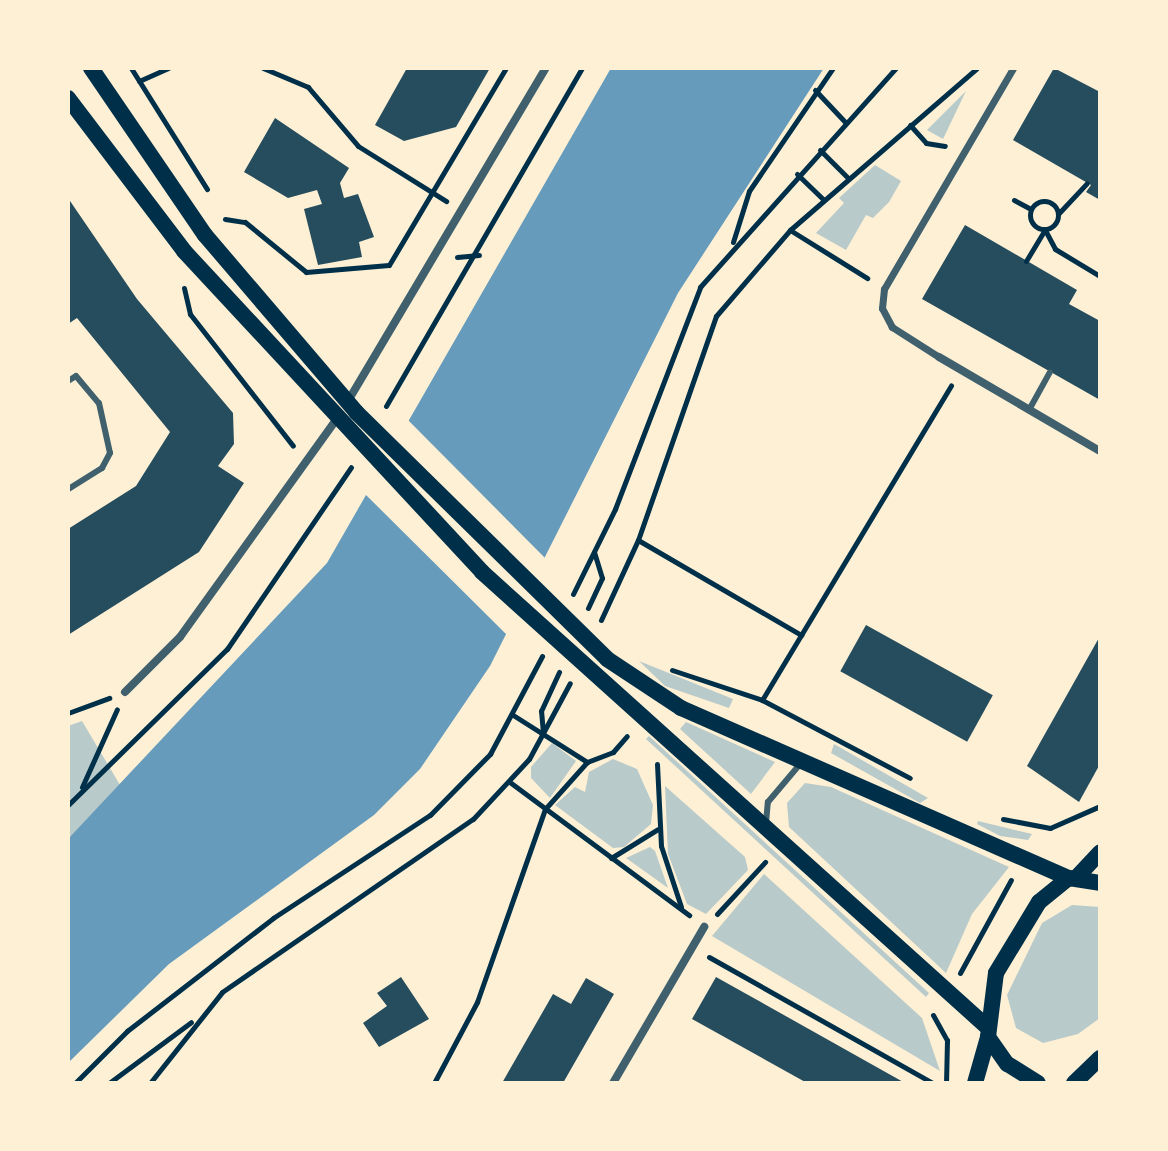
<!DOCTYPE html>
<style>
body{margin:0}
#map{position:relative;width:1168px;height:1151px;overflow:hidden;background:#fdf0d5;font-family:"Fira Sans Condensed",sans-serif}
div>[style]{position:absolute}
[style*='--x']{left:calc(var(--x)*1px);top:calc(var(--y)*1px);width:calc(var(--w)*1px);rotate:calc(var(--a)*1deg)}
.green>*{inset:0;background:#b9caca}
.water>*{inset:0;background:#669bbc}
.pier>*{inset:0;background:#fdf0d5}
.building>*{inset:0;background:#264d5e;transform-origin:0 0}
.path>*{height:5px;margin:-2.5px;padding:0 2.5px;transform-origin:2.5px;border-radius:2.5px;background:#003049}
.path>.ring{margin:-2.5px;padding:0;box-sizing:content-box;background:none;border:5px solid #003049;border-radius:50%}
.service>*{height:6px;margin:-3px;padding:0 3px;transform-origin:3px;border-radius:3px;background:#3f606c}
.pedestrian>*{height:7px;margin:-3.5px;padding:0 3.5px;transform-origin:3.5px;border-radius:3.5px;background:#3f606c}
.minor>*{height:8px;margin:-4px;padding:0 4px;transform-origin:4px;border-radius:4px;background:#3f606c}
.secondary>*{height:16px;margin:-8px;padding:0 8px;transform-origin:8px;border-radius:8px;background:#003049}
span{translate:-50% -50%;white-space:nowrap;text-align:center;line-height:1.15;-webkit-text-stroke:6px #fdf0d5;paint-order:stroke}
.frame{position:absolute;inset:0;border:70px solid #fdf0d5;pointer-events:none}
</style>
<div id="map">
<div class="green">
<i style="clip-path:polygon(966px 91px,943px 139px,927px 130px)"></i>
<i style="clip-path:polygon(875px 165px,901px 181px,889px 202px,873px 218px,866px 215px,846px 250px,816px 233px,844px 203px,839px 198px)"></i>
<i style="clip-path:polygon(639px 661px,733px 699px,729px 708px,665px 686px)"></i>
<i style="clip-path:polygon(82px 721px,120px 785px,68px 839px,68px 726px)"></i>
<i style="clip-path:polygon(686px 722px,775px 762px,751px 794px,680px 729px)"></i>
<i style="clip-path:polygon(649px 736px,929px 993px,926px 997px,646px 739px)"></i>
<i style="clip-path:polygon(552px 743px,576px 761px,550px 798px,531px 778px,531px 767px)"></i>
<i style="clip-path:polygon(834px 744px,928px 798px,920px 803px,831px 753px)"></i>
<i style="clip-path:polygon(613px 759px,637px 769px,653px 805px,651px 824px,624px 847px,613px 848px,555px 805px,575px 787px,585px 792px,589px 772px)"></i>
<i style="clip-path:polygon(805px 783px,831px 787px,1009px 867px,972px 914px,946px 973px,789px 827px,787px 803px)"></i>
<i style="clip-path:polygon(665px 786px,745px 857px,748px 870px,706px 914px,687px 904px,668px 854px)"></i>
<i style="clip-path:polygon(977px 824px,978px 821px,1032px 834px,1028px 840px,1000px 836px)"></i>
<i style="clip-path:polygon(650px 847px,655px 851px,668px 888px,626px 858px)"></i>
<i style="clip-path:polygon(764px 874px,922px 1018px,940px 1071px,712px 936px)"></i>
<i style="clip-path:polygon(1072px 905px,1100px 907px,1100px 1018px,1078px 1034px,1043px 1043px,1016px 1028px,1007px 995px,1042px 923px)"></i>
</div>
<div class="water">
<i style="clip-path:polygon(611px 68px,824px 68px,678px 293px,490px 666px,420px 769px,374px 815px,169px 964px,68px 1063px,68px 839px,327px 563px)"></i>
</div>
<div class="pier">
<i style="clip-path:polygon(406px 418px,550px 563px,510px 638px,363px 492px)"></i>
</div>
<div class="building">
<i style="clip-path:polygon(407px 68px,490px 68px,456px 127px,404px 141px,375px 125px)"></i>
<i style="clip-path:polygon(1054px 68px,1100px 92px,1100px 200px,1086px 192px,1091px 185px,1013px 140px)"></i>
<i style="clip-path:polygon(275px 118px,349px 168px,340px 183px,344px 198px,358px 194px,374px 237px,359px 242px,362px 257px,318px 265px,304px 209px,322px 204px,317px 190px,288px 198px,244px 172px)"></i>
<i style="clip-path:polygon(68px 198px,137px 299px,233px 413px,234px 444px,218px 466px,244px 483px,199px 552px,68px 635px,68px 529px,136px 486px,170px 432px,77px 318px,68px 324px)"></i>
<i style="clip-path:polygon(965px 225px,1077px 290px,1069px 304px,1100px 321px,1100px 400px,922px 299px)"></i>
<i style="left:866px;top:625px;width:145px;height:53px;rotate:29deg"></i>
<i style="clip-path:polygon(1100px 636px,1100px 764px,1079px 802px,1027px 766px)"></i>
<i style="clip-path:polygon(401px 977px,429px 1019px,379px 1047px,363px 1023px,387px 1006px,377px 993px)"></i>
<i style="clip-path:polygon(716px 977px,750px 996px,905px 1083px,807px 1083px,692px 1019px)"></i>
<i style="clip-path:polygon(586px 978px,614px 994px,563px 1083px,502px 1083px,553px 994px,571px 1004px)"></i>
</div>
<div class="path">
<i style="--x:131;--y:68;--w:143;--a:57.9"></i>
<i style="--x:263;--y:68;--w:49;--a:22.9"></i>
<i style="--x:308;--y:87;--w:77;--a:49.7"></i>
<i style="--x:358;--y:146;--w:104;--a:32"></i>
<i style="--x:139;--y:81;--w:32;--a:-24"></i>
<i style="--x:815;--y:90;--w:45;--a:46.8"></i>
<i style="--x:910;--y:125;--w:24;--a:48"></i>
<i style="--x:926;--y:143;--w:19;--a:9"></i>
<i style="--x:820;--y:150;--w:40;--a:45"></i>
<i style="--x:797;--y:174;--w:37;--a:44"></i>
<i style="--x:1014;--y:200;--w:19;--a:28"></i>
<i class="ring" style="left:1030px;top:201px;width:23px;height:23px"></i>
<i style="--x:1058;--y:214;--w:42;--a:-46.9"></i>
<i style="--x:225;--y:219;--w:20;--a:9"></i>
<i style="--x:245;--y:222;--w:79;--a:39.3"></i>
<i style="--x:306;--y:272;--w:83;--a:-4.8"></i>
<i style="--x:389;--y:265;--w:229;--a:-59.3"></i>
<i style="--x:790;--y:230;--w:91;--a:31.9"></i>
<i style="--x:1045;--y:230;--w:21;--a:62"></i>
<i style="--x:1055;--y:249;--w:52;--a:31"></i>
<i style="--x:733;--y:242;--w:53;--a:-72.6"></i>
<i style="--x:749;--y:191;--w:149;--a:-55.7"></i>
<i style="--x:457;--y:257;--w:22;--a:-5"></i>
<i style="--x:1026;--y:261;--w:35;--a:-59"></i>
<i style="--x:184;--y:288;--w:27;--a:77"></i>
<i style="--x:190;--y:314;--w:167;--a:52"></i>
<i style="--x:386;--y:406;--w:391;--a:-59.9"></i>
<i style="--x:638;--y:540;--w:189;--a:30.2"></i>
<i style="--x:573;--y:594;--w:95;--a:-63.7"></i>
<i style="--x:615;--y:509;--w:238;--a:-69"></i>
<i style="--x:700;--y:287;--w:294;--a:-48.2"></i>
<i style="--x:588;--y:608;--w:33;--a:-65"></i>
<i style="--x:602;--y:578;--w:27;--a:-107"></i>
<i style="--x:601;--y:620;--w:88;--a:-65.2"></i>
<i style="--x:638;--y:540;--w:237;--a:-70.8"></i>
<i style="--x:716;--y:316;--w:113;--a:-49.3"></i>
<i style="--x:790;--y:230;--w:247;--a:-40.9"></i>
<i style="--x:672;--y:670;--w:95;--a:18.4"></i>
<i style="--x:762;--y:700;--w:167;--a:27.8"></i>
<i style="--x:762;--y:700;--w:367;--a:-59"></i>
<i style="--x:68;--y:713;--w:44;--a:-20.1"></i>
<i style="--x:513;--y:715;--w:88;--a:32.4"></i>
<i style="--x:543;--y:733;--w:22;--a:-95"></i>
<i style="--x:541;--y:711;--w:43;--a:-65.2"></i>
<i style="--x:657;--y:764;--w:82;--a:87.2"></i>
<i style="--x:661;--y:846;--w:64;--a:71.8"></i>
<i style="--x:511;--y:783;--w:222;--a:36.6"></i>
<i style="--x:82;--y:787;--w:85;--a:-65.8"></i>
<i style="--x:68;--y:805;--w:223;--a:-44.5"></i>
<i style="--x:227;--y:649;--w:220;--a:-55.7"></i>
<i style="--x:1003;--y:819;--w:48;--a:10.8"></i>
<i style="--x:1050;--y:828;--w:55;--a:-23.7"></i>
<i style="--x:611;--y:858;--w:55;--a:-31.7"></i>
<i style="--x:717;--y:914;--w:71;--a:-47.3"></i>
<i style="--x:709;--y:957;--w:257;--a:29.4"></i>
<i style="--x:960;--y:973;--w:106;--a:-61.3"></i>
<i style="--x:933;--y:1015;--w:29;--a:61"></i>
<i style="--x:947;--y:1040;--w:43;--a:91.3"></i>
<i style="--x:75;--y:1083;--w:74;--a:-45"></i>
<i style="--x:127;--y:1031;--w:185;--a:-37.7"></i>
<i style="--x:273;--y:918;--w:188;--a:-33.3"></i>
<i style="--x:430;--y:815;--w:86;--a:-45.5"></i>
<i style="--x:490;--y:754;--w:111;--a:-62"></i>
<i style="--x:109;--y:1083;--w:102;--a:-36.6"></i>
<i style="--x:150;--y:1083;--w:116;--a:-51.6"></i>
<i style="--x:222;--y:992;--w:305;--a:-34.6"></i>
<i style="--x:473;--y:819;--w:82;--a:-47"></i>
<i style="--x:529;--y:759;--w:86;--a:-61.7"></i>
<i style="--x:434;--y:1083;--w:92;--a:-62"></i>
<i style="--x:477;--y:1002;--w:205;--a:-70.6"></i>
<i style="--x:545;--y:809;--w:63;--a:-48.2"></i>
<i style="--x:587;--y:762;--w:28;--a:-21"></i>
<i style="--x:613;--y:752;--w:21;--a:-49"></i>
</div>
<div class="service">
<i style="--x:68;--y:381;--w:9;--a:-32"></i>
<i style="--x:76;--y:376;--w:35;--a:50"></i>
<i style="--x:99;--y:403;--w:51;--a:77.6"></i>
<i style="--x:110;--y:453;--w:17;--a:118"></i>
<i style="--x:102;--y:468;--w:40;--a:148"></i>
<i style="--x:1029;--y:410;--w:43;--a:-61.1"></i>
<i style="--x:766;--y:823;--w:21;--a:-85"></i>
<i style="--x:768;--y:802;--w:51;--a:-49.8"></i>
</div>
<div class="pedestrian">
<i style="--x:939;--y:357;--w:56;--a:-147.4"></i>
<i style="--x:892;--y:327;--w:21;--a:-118"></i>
<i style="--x:882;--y:308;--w:19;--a:-84"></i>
<i style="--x:884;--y:289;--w:256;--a:-59.7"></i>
</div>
<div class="minor">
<i style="--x:939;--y:357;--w:186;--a:30.3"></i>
<i style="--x:348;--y:401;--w:387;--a:-59.3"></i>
<i style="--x:125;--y:692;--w:78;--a:-45"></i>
<i style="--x:180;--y:637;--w:272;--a:-54.3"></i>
<i style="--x:613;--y:1083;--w:181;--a:-59.7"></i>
</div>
<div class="secondary">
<i style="--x:91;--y:68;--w:202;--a:55.7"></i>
<i style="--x:205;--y:235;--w:233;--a:49.5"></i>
<i style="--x:356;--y:412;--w:352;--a:44.5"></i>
<i style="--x:607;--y:659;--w:89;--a:33.5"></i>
<i style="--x:681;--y:708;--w:424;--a:23.7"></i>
<i style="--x:68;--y:98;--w:192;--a:52.8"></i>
<i style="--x:184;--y:251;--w:438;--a:47.1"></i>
<i style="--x:482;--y:572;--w:678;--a:42.01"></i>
<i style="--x:1077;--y:877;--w:34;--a:-47"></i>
<i style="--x:975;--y:1083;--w:48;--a:-74.2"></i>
<i style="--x:1038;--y:1083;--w:36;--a:-148"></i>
<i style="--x:1007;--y:1064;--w:33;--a:-125"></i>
<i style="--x:988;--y:1037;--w:64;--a:-82.9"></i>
<i style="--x:996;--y:973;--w:83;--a:-58.8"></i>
<i style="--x:1039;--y:902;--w:38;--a:-39"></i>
<i style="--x:1069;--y:878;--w:31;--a:9"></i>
<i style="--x:1074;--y:1083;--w:36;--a:-44"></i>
</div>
<div class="frame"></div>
</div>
